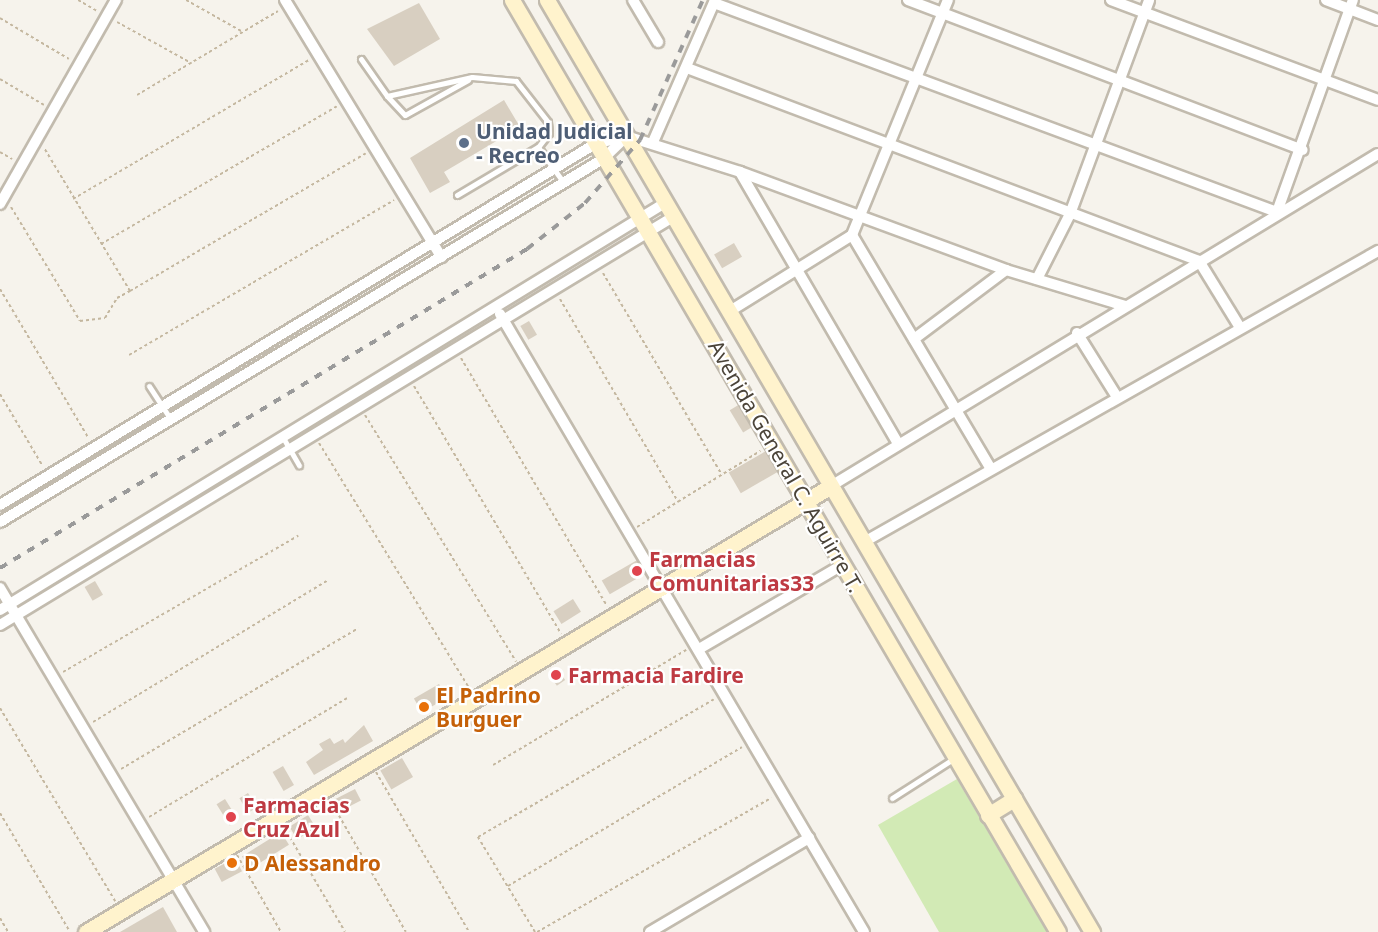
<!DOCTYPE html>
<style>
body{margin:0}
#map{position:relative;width:1378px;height:932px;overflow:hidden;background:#f6f3ec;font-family:"Noto Sans",sans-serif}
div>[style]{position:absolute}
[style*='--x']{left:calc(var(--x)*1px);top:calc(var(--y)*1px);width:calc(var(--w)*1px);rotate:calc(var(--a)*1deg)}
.green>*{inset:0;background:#d2eab5}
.building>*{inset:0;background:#d8cfc1;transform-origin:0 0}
.path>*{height:2px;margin-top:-1px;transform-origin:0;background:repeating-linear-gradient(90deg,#c4b79f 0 3px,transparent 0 6px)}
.roads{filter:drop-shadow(2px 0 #c2bbae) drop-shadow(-2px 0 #c2bbae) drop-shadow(0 2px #c2bbae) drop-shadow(0 -2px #c2bbae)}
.lane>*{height:5px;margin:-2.5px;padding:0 2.5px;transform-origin:2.5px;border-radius:2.5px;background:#fff}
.street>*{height:10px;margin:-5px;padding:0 5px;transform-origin:5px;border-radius:5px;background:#fff}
.secondary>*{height:15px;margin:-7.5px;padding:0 7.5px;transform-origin:7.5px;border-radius:7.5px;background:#fff3cd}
.rail>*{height:4px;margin-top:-2px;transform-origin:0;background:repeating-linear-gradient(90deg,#9a9a9a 0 8px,transparent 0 16px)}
.dots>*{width:16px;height:16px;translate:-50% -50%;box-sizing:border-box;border:3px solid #fff;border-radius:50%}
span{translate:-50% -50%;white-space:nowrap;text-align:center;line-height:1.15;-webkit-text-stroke:4.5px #fff;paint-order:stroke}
.service-label{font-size:21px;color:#4e5e75;font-weight:700}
.left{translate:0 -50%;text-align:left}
.street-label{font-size:21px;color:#4b4439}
.health-label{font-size:21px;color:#be3a42;font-weight:700}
.food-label{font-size:21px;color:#c56008;font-weight:700}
</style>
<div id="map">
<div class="green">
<i style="clip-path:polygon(957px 779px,1047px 932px,939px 932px,878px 825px)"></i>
</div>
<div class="building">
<i style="clip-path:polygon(419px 3px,440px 39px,394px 66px,367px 29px)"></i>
<i style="clip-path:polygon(504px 100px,520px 127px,444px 172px,450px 182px,430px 193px,410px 158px)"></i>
<i style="left:734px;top:243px;width:16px;height:23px;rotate:60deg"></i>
<i style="left:529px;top:321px;width:16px;height:10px;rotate:60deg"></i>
<i style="left:740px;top:404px;width:26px;height:12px;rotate:59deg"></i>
<i style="left:766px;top:451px;width:24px;height:43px;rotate:60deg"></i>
<i style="left:639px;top:559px;width:16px;height:43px;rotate:60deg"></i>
<i style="left:95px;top:581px;width:16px;height:12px;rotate:60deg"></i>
<i style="left:573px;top:599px;width:15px;height:23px;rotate:58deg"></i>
<i style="left:559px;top:671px;width:11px;height:10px;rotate:56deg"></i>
<i style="left:439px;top:684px;width:16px;height:29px;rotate:60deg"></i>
<i style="clip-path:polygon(478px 718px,483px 727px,474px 731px,469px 722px)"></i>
<i style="clip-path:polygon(364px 725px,373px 741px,314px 775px,306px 762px,323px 750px,319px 744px,330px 738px,334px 744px,343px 739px,345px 743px)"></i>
<i style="left:402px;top:758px;width:22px;height:25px;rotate:60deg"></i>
<i style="left:283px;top:766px;width:22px;height:12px;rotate:60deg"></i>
<i style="left:355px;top:789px;width:13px;height:22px;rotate:63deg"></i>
<i style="left:248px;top:793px;width:17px;height:10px;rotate:59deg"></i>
<i style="left:225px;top:799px;width:25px;height:10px;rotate:58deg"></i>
<i style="left:308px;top:815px;width:15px;height:22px;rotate:58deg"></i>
<i style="left:281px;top:832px;width:15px;height:46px;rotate:58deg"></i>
<i style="left:235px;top:858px;width:15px;height:23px;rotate:62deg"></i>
<i style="clip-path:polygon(163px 907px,177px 932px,120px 932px)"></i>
</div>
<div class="path">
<i style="--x:78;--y:0;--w:22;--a:30"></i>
<i style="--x:186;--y:0;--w:65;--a:29.3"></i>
<i style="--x:0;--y:18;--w:80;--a:30.7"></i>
<i style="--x:117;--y:22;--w:85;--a:29"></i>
<i style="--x:0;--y:79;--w:51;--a:30.6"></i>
<i style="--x:137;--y:95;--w:164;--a:-30.8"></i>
<i style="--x:0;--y:152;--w:14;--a:30"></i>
<i style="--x:73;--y:199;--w:274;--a:-30.5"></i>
<i style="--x:11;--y:207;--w:133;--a:58.8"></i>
<i style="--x:80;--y:321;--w:25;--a:-7"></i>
<i style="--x:105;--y:318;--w:23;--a:-59"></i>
<i style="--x:117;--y:298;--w:15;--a:-28"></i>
<i style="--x:130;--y:291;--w:167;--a:-121"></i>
<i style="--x:101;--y:244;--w:273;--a:-30.3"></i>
<i style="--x:603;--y:273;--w:234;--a:59.5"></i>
<i style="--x:0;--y:289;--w:172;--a:59.3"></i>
<i style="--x:130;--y:291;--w:273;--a:-30.3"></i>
<i style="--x:560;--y:299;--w:235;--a:59.8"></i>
<i style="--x:129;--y:355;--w:307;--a:-30.3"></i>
<i style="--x:461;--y:358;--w:288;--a:59.5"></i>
<i style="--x:414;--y:386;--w:288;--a:59.3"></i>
<i style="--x:0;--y:394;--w:82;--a:59.4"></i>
<i style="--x:365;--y:415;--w:289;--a:58.5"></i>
<i style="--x:319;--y:443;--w:289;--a:58.5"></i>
<i style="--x:637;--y:527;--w:145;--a:-31.7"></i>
<i style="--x:63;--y:672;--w:272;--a:-30.1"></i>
<i style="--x:0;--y:708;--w:225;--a:59.2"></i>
<i style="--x:93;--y:722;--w:275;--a:-31.1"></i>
<i style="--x:493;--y:765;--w:225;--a:-30.8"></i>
<i style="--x:121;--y:769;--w:276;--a:-30.7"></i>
<i style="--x:376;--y:772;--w:185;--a:59.8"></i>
<i style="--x:330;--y:800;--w:152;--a:60.1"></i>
<i style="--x:0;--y:813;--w:138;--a:59.5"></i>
<i style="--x:149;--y:817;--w:231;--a:-31"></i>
<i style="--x:284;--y:827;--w:121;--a:59.8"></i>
<i style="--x:237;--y:855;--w:89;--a:60.3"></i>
<i style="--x:508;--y:886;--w:272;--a:-30.7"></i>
<i style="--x:0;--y:918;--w:16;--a:60"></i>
<i style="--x:535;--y:932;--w:111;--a:-121"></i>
<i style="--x:478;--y:837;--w:273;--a:-30.3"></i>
<i style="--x:537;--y:932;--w:270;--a:-29.8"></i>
</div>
<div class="roads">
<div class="lane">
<i style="--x:361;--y:59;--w:45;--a:54.9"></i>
<i style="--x:387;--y:96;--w:87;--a:-12.6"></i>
<i style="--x:472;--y:77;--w:44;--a:5.2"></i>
<i style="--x:516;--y:81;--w:52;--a:52"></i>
<i style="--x:548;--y:122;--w:11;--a:85"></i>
<i style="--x:549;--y:133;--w:18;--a:128"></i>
<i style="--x:538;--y:147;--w:44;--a:54.2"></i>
<i style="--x:387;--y:96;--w:26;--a:47"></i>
<i style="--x:405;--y:115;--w:72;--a:-29.1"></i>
<i style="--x:457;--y:195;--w:94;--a:-30.7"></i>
<i style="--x:149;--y:386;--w:38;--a:57"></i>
<i style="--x:282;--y:436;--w:34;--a:60"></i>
<i style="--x:892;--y:798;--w:72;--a:-32.6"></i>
</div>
<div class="street">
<i style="--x:285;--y:0;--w:301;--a:58.7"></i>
<i style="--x:633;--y:0;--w:49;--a:59.2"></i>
<i style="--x:908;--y:0;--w:422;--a:20.8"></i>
<i style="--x:1111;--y:0;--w:285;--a:20.5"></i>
<i style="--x:1326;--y:0;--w:56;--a:21"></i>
<i style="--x:714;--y:3;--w:601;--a:20.37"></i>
<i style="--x:1277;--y:212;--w:225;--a:-70.3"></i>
<i style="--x:687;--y:68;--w:547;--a:20.65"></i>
<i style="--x:1199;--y:261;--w:76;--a:58.4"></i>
<i style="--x:653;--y:142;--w:155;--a:-66.4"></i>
<i style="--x:740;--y:172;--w:314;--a:59.8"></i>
<i style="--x:0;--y:204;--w:235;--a:-60.4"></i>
<i style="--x:852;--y:235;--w:272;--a:59.3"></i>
<i style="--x:1037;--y:279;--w:73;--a:-63.1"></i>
<i style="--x:1070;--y:214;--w:228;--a:-69.7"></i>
<i style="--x:730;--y:311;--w:144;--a:-31.9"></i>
<i style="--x:852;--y:235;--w:254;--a:-67.8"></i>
<i style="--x:500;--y:314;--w:717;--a:59.5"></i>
<i style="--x:1077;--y:333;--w:75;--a:58"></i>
<i style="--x:914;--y:339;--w:115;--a:-36.9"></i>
<i style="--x:831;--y:486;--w:640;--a:-31.26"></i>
<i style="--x:0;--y:505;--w:696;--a:-31.25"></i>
<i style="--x:595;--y:144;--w:32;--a:-14"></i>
<i style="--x:626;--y:136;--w:120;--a:17.5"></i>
<i style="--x:740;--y:172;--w:283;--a:20.2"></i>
<i style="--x:1006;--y:270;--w:124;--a:16.8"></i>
<i style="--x:0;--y:522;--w:704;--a:-31.05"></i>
<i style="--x:603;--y:159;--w:30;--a:-44"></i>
<i style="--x:864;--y:542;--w:591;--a:-29.52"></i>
<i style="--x:0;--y:588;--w:400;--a:59.3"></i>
<i style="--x:0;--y:610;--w:780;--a:-31.47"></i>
<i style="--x:0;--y:625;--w:787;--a:-31.23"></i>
<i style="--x:699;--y:649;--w:168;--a:-30.4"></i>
<i style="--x:650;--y:932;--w:185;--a:-30.6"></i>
</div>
<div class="secondary">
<i style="--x:512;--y:0;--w:1080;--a:59.64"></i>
<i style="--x:547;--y:0;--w:1080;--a:59.68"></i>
<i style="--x:988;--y:815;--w:31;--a:-32"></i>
<i style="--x:86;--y:932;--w:868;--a:-30.91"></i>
</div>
</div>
<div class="rail">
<i style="--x:0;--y:568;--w:616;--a:-31.19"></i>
<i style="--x:527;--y:249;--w:74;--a:-38.4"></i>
<i style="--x:585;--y:203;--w:84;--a:-48.9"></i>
<i style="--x:640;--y:140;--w:154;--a:-65.8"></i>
</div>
<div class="dots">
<i style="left:464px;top:143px;background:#5c6f8a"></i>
<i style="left:637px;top:571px;background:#e0444e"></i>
<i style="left:556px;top:675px;background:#e0444e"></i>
<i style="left:424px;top:707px;background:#e8710a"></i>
<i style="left:231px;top:817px;background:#e0444e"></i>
<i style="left:232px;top:863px;background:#e8710a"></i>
</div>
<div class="service-label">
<span class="left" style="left:476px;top:143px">Unidad Judicial<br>- Recreo</span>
</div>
<div class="street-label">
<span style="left:786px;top:466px;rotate:60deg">Avenida General C. Aguirre T.</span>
</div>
<div class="health-label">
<span class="left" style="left:649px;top:571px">Farmacias<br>Comunitarias33</span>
<span class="left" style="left:568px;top:675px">Farmacia Fardire</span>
<span class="left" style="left:243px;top:817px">Farmacias<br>Cruz Azul</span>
</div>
<div class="food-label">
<span class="left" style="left:436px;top:707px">El Padrino<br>Burguer</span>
<span class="left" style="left:244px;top:863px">D Alessandro</span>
</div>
</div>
